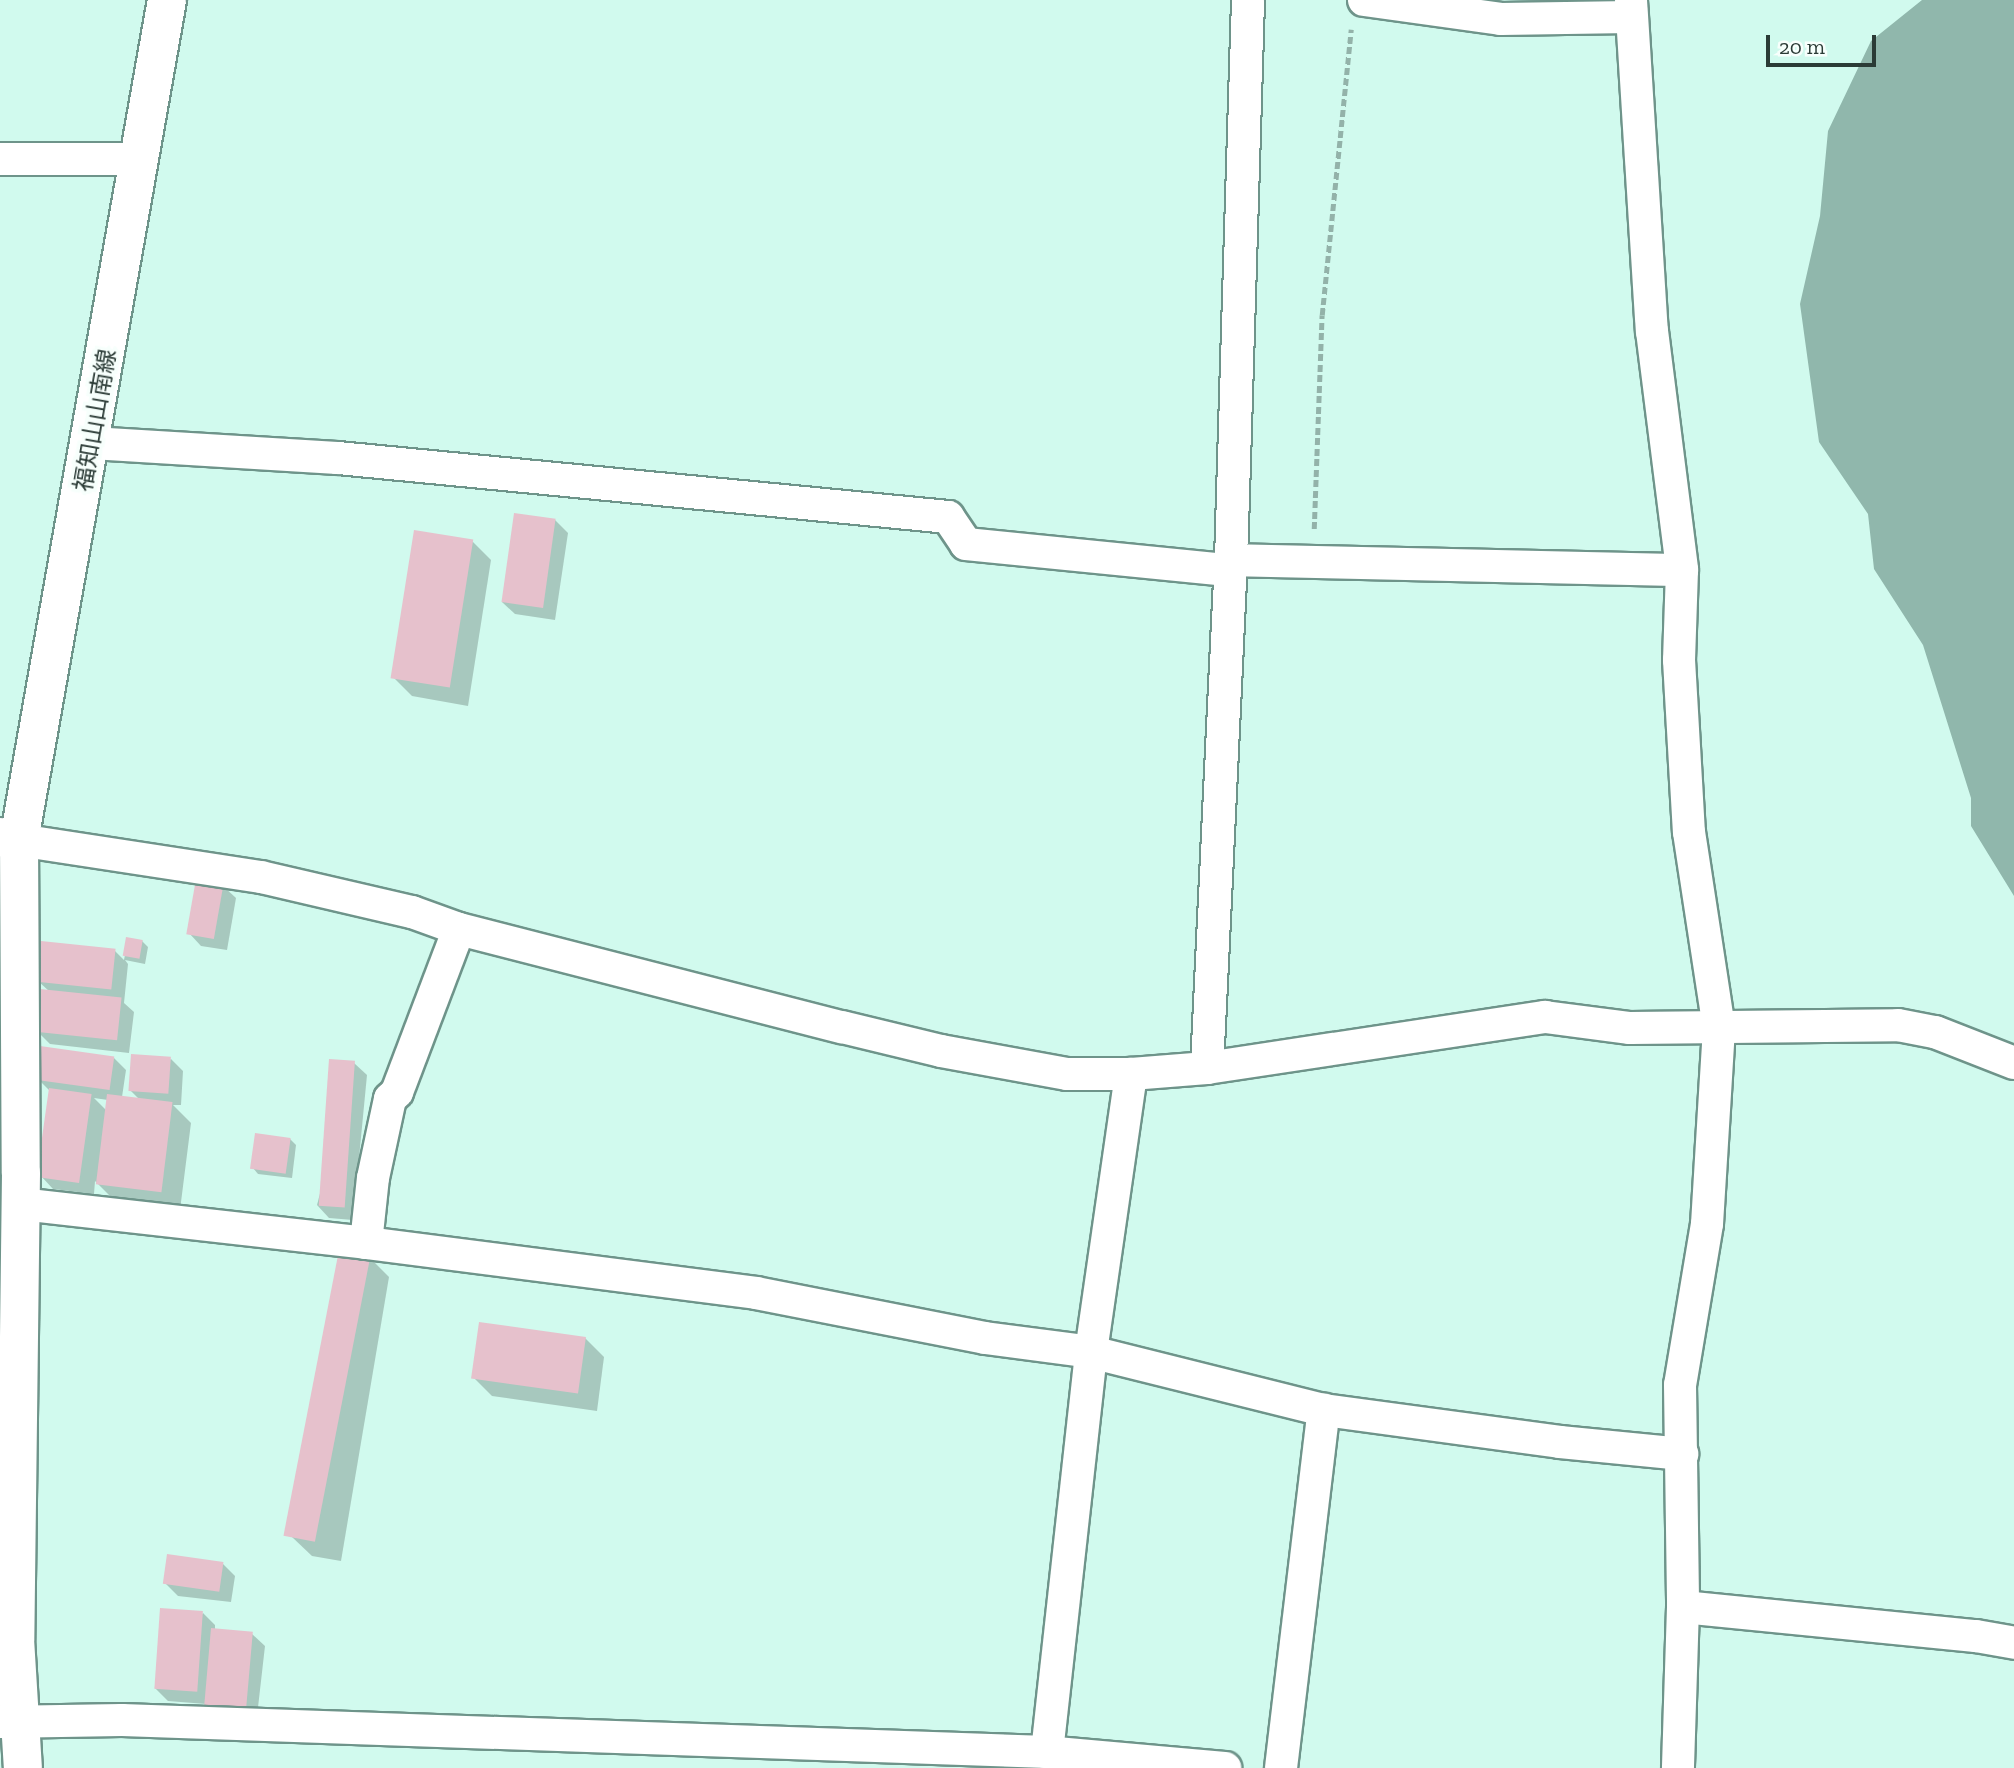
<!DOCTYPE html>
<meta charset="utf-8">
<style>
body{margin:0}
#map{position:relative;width:2014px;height:1768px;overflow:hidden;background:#d1faee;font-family:"Zilla Slab","Noto Sans JP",serif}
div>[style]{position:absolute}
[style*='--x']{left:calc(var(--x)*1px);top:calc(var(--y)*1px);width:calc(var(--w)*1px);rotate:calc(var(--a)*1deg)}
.forest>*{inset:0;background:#90b7ac}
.shadow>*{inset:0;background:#0003}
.building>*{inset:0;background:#e6c1cc;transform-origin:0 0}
.path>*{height:4.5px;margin-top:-2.25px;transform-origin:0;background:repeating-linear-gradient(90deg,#93b2a9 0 7px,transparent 0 10.5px)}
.roads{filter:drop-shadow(2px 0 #6e948a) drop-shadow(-2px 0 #6e948a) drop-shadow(0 2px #6e948a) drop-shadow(0 -2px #6e948a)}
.minor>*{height:32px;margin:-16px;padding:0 16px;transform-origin:16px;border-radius:16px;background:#fff}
.secondary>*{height:38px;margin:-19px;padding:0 19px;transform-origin:19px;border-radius:19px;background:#fff}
.primary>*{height:38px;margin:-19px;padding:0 19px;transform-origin:19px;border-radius:19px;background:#fff}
span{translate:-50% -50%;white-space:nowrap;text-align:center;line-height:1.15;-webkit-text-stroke:7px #f7fffc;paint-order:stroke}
.street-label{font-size:24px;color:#2b3b36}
.scale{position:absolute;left:1766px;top:35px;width:110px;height:32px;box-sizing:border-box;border:4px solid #2b3b36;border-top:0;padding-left:9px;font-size:21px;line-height:24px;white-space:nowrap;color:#2b3b36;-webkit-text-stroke:5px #f7fffc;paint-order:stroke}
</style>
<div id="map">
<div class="forest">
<i style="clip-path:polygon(1922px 0,2014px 0,2014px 896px,1971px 826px,1971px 798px,1923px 645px,1874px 569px,1868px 514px,1819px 442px,1800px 304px,1820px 216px,1828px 131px,1871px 41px)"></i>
</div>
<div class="shadow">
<i style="clip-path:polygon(555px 520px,568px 533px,555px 620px,515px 614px,502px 602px)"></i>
<i style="clip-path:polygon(472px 541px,491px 560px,468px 706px,412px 696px,393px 677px)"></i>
<i style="clip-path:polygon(223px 886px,236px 898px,227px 950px,201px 946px,189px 933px)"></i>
<i style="clip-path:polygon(128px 939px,142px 941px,148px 947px,145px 964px,125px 960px,128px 964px,124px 1003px,134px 1012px,129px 1053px,50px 1044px,37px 1031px,50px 992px,38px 981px,115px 951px,124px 960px)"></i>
<i style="clip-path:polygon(evenodd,113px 1057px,126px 1070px,122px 1097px,139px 1099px,130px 1090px,171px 1059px,183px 1071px,181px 1105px,173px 1105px,191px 1123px,180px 1210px,116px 1202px,95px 1181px,94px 1194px,53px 1189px,41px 1176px,51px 1092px,38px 1079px,113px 1057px,94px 1098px,108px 1100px,106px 1110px,94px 1098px)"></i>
<i style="clip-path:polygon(354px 1063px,367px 1075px,353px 1220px,329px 1218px,317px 1205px)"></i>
<i style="clip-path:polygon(290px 1139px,296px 1145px,292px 1178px,258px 1174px,253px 1168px)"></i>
<i style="clip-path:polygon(369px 1257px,389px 1277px,341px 1561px,312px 1556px,292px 1537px)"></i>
<i style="clip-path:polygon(585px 1338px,604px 1357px,597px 1411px,492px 1396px,473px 1377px)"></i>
<i style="clip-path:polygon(222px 1563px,235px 1576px,231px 1602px,178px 1596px,165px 1583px)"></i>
<i style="clip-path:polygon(203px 1613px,215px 1625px,215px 1630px,252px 1634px,265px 1646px,256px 1725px,206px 1704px,168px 1701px,155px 1688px)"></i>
</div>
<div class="building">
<i style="left:514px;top:513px;width:42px;height:90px;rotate:8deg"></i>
<i style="left:414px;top:530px;width:60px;height:150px;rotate:9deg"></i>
<i style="left:196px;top:879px;width:28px;height:56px;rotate:10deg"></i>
<i style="left:126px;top:937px;width:17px;height:19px;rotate:10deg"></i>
<i style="left:41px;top:941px;width:75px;height:41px;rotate:6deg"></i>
<i style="left:40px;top:989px;width:82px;height:43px;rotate:6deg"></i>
<i style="left:40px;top:1046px;width:75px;height:34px;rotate:8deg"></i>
<i style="left:131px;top:1054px;width:40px;height:37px;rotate:4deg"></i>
<i style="left:329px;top:1059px;width:26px;height:147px;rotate:4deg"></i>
<i style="left:49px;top:1088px;width:43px;height:90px;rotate:8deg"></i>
<i style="left:107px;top:1094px;width:66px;height:91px;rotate:7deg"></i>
<i style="left:255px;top:1133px;width:36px;height:36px;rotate:8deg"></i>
<i style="left:339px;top:1250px;width:32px;height:291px;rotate:11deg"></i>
<i style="left:479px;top:1322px;width:108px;height:57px;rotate:8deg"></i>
<i style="left:167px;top:1554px;width:57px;height:30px;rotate:8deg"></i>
<i style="left:160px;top:1608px;width:43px;height:81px;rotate:4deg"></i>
<i style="left:211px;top:1628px;width:42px;height:81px;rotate:5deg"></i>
</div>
<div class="path">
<i style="--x:1314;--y:529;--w:214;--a:-87.9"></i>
<i style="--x:1322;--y:315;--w:287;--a:-84.2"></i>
</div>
<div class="roads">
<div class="minor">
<i style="--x:1364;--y:0;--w:138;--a:7.9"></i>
<i style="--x:1501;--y:19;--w:130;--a:-0.9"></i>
<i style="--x:1631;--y:0;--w:332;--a:86.4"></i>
<i style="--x:1652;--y:331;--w:241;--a:82.8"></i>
<i style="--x:1682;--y:570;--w:90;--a:91.9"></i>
<i style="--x:1679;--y:660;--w:172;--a:86.7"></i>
<i style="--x:1689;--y:832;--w:198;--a:81.3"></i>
<i style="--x:1719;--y:1028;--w:196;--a:93.5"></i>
<i style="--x:1707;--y:1224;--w:163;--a:99.5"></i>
<i style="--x:1680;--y:1385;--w:222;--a:89.2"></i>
<i style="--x:1683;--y:1607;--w:161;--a:91.8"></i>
<i style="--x:0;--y:159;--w:139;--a:0"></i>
<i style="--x:91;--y:443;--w:247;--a:3.5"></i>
<i style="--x:338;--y:458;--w:613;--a:5.52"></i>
<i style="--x:948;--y:517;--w:32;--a:56"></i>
<i style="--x:966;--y:544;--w:263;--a:5.7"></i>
<i style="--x:1231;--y:560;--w:451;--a:1.3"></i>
<i style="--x:19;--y:840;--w:245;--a:8.7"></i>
<i style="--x:261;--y:877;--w:155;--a:13.1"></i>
<i style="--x:412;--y:912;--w:50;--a:19.9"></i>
<i style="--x:459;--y:929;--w:395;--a:14.4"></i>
<i style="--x:842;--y:1027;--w:102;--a:13.6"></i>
<i style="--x:941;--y:1051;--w:128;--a:10.3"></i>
<i style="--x:1067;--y:1074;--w:64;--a:0"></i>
<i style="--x:1131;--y:1074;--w:76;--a:-4.5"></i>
<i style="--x:1207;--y:1068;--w:342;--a:-8.6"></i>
<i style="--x:1545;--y:1017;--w:86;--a:7.4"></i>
<i style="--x:1630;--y:1028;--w:268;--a:-0.6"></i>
<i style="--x:1898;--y:1025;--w:38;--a:11"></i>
<i style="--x:1935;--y:1032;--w:85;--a:21.4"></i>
<i style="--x:1207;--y:1068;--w:509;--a:-87.3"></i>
<i style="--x:1231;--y:560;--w:560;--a:-88.26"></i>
<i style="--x:20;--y:1204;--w:348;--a:6.4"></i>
<i style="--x:366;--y:1243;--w:393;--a:7.3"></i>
<i style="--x:756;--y:1293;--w:233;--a:11.1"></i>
<i style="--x:985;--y:1338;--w:107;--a:7.5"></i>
<i style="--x:1091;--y:1352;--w:240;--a:14"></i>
<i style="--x:1324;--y:1410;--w:238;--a:7.7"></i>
<i style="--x:1560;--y:1442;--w:123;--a:5.6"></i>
<i style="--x:366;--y:1243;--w:65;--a:-83.9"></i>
<i style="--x:373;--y:1178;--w:81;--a:-77.9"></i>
<i style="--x:390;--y:1099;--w:10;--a:-45"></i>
<i style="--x:397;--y:1092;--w:174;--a:-69.2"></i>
<i style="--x:1683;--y:1607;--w:294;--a:5.7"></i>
<i style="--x:1976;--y:1636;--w:39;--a:10"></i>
<i style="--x:0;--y:1722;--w:122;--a:-0.9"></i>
<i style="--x:122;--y:1720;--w:926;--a:1.98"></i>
<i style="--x:1047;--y:1752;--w:179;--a:5.1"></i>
<i style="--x:1047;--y:1752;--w:402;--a:-83.7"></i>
<i style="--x:1091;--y:1352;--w:281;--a:-81.8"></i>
<i style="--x:1281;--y:1768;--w:361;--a:-83.2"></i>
</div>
<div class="secondary">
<i style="--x:19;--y:840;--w:853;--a:-80.01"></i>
</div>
<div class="primary">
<i style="--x:0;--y:837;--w:19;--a:9"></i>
<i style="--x:19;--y:840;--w:333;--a:89.7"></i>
<i style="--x:21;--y:1173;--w:466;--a:90.7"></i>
<i style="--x:15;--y:1639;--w:129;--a:86.5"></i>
</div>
</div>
<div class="street-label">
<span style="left:95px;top:420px;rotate:-80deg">福知山山南線</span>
</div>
<div class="scale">20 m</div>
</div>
